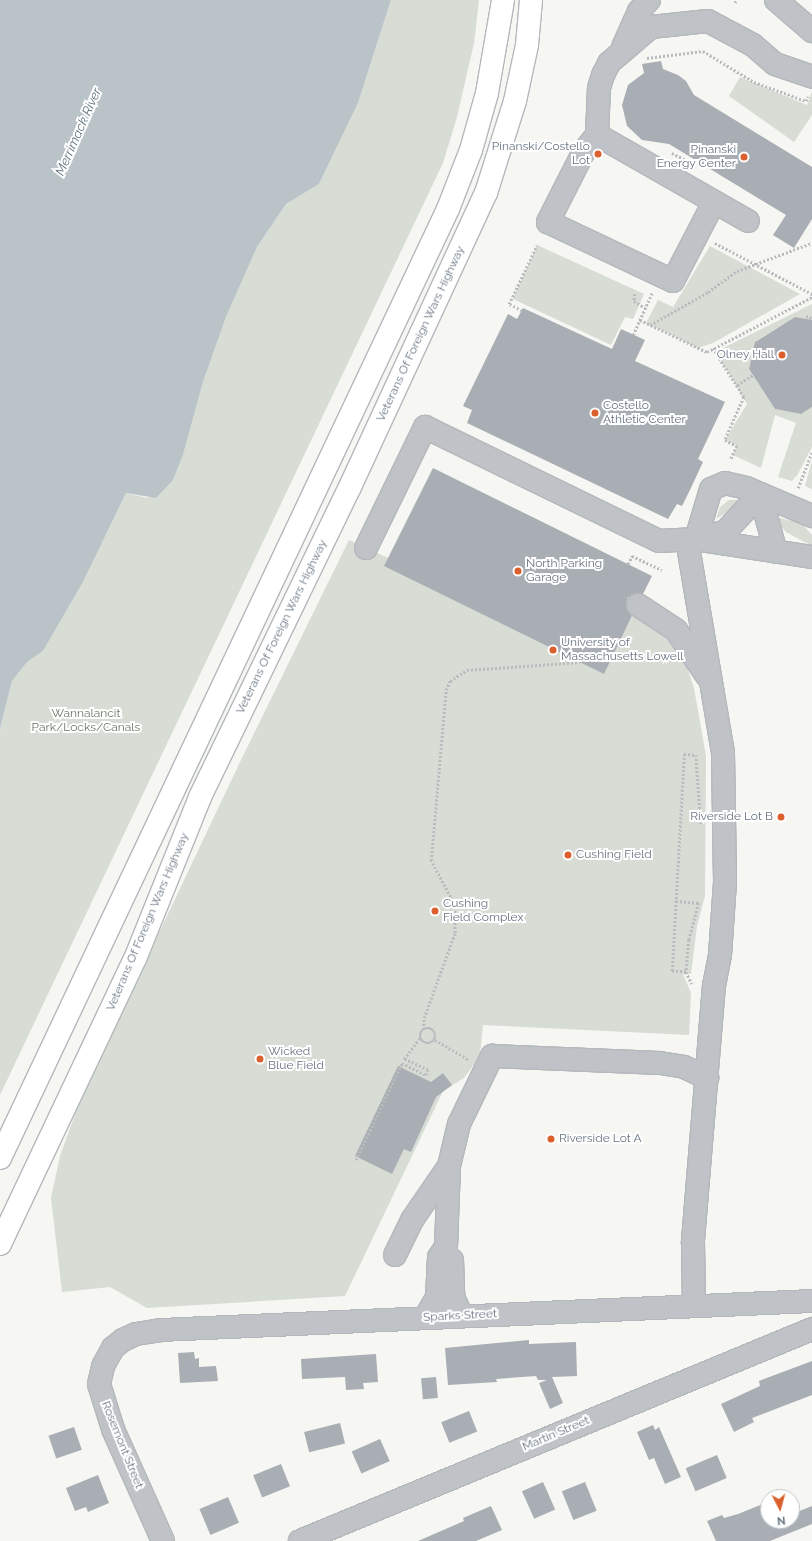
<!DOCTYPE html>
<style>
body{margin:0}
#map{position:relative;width:812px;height:1541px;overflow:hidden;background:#f6f6f2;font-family:Raleway,sans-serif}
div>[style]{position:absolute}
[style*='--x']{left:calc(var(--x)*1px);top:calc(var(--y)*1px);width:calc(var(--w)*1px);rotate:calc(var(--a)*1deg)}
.green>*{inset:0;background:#d7dcd4}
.water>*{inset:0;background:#b9c3c8}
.building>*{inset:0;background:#a8aeb4;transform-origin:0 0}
.path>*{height:2.5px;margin-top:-1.25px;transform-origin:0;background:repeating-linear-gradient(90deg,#b9bbbe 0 2px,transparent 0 4px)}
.path>.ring{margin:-1.25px;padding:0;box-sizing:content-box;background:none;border:2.5px solid #b9bbbe;border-radius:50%}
.roads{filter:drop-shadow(1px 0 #b4b8bc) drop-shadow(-1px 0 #b4b8bc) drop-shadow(0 1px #b4b8bc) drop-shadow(0 -1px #b4b8bc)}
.minor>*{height:22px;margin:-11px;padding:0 11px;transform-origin:11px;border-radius:11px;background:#bfc2c6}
.major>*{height:22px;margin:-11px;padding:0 11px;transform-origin:11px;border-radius:11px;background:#fff}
.dots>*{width:11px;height:11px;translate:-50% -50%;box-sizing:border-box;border:2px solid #fff;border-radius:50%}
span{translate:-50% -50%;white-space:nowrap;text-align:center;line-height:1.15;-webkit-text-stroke:4px #fff;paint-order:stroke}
.poi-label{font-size:12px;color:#667482}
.right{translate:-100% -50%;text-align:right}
.left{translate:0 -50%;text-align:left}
.street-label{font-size:12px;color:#667482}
.park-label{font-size:12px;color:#687a65}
.water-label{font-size:13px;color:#62757f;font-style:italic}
.north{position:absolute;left:760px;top:1489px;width:40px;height:40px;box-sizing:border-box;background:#fff;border:1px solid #c2c7cd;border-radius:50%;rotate:174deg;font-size:11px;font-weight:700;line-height:16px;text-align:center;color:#667482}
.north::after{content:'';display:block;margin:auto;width:14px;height:18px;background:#db602d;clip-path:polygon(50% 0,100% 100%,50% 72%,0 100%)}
</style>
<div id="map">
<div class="green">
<i style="clip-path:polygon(391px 0,479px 0,474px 43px,457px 117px,443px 163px,0 1095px,0 730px,12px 681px,27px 662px,43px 651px,83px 582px,126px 493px,147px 498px,173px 480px,183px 455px,203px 382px,226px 317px,257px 247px,286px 204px,319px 184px,358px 103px)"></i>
<i style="clip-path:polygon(740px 77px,807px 105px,812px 91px,812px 115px,794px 142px,729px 96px)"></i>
<i style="clip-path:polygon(537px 245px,644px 294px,633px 319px,625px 317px,611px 345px,513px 299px)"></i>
<i style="clip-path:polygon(710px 246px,800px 294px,713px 343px,698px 348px,646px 323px,658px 300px,673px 307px)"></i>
<i style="clip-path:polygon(812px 304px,812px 321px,795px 317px,756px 341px,749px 369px,775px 409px,801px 414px,812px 407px,812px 447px,798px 474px,792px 481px,778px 477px,796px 423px,775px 415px,761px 468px,733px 455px,737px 446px,725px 440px,747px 404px,720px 359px,721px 349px)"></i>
<i style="clip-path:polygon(812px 460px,812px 489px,805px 486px)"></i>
<i style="clip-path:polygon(729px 500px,740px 500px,741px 503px,716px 519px,720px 507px)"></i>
<i style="clip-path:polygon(780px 518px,801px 523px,812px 535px,812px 546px,786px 532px,779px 524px)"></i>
<i style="clip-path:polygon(349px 540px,388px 558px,604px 673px,634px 613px,668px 638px,685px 661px,694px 688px,706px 756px,705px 896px,697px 926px,691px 974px,683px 974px,691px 993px,689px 1035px,483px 1025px,480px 1054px,475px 1063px,464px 1078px,443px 1091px,345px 1296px,147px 1308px,110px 1287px,62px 1292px,51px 1198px,60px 1156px,82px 1095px,241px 760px)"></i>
</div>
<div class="water">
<i style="clip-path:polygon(0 0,391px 0,358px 103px,319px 184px,286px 204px,257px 247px,226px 317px,203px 382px,183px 455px,173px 480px,156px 498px,126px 493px,83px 582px,43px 651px,27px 662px,12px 681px,0 729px)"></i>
</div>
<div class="building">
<i style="clip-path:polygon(661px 61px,663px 69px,678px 75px,686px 81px,694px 95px,812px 167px,812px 219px,794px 248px,773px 235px,786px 215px,669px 144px,642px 140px,627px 126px,622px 105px,628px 85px,644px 73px,642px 64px)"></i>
<i style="clip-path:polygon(523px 308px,612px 349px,621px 329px,645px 340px,635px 361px,725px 402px,698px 459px,703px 462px,689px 492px,682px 506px,677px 504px,668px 519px,467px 423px,472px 410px,463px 406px,508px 314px,517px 319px)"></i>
<i style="clip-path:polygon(795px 317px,812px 320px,812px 407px,801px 414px,775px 409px,749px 369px,755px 342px)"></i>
<i style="clip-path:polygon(433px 468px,652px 576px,643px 594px,633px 594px,627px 598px,627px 610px,632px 616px,604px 674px,384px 566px)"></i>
<i style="clip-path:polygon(398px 1066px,431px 1082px,443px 1073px,452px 1085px,436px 1097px,411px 1152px,404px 1149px,392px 1174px,355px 1156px)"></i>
<i style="clip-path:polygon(529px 1340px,529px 1344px,576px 1342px,577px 1376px,552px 1377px,563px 1403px,550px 1409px,539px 1383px,547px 1380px,538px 1380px,536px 1376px,496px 1379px,497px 1382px,448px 1385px,445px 1348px)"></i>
<i style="clip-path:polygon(194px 1352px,195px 1359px,199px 1358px,199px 1367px,216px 1366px,218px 1381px,180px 1383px,178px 1353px)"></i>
<i style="clip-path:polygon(376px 1354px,378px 1382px,363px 1383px,364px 1389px,346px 1390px,345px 1377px,302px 1379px,301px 1359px)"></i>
<i style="clip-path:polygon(812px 1361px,812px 1395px,752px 1418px,754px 1422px,734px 1432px,721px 1404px,760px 1386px,759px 1381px)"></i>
<i style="left:436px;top:1377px;width:21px;height:15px;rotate:85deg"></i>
<i style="left:469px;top:1411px;width:22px;height:30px;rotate:68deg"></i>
<i style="left:340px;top:1423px;width:21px;height:37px;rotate:76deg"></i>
<i style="clip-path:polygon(653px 1425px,655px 1430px,659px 1427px,681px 1477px,665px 1484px,654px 1458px,649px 1460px,637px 1432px)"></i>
<i style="left:74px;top:1427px;width:24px;height:27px;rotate:71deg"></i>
<i style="left:380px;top:1439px;width:24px;height:31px;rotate:66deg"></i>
<i style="left:717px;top:1455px;width:25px;height:34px;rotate:67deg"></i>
<i style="left:281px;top:1464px;width:24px;height:30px;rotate:68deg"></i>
<i style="clip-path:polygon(98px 1475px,109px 1503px,88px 1512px,86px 1507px,75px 1511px,66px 1488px)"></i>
<i style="left:543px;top:1482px;width:30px;height:23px;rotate:66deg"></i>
<i style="left:585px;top:1482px;width:31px;height:25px;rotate:68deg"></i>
<i style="left:228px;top:1497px;width:28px;height:31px;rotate:67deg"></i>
<i style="clip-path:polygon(768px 1502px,768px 1524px,775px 1521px,792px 1521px,792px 1514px,812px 1506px,812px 1524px,770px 1541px,716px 1541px,707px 1521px,722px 1515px,724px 1518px,738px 1514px)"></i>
<i style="clip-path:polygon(491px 1506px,502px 1530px,476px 1541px,418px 1541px,464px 1521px,463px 1518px)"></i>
</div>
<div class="path">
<i style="--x:735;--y:3;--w:3;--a:-72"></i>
<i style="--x:647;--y:58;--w:56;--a:-7.1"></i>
<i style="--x:703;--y:51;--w:60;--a:31.3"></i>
<i style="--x:754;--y:82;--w:55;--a:20.1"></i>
<i style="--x:806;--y:101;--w:5;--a:-68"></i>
<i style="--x:672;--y:153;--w:28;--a:27"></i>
<i style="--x:715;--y:243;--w:110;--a:27.7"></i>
<i style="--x:635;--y:294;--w:7;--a:98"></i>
<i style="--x:634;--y:301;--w:13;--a:32"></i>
<i style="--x:522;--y:311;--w:15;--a:-152"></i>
<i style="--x:509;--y:304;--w:65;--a:-64.6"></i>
<i style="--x:806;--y:316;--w:6;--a:18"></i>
<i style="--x:640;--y:320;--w:74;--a:25.5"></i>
<i style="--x:707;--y:352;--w:119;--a:-27.6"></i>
<i style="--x:650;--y:325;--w:67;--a:-29.6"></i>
<i style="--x:708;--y:292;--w:36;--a:-36"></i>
<i style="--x:737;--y:271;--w:80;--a:-20.5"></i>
<i style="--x:633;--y:335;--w:46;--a:-65.7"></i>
<i style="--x:713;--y:348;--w:58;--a:57.7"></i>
<i style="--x:744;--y:397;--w:47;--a:113.8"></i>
<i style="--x:725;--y:440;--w:13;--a:27"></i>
<i style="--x:737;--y:446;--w:14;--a:115"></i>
<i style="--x:737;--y:385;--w:19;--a:-32"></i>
<i style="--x:798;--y:488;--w:39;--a:-69"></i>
<i style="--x:628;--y:564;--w:9;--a:-63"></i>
<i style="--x:632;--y:556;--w:33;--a:25"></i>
<i style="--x:676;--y:901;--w:23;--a:5"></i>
<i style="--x:699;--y:903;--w:38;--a:105"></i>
<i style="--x:689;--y:940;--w:32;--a:95"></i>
<i style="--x:686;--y:972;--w:13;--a:63"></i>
<i style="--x:686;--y:972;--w:14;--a:-176"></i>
<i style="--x:672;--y:971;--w:217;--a:-86.8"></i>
<i style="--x:684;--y:754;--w:12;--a:5"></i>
<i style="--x:696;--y:755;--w:69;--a:85.9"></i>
<i class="ring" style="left:420px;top:1028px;width:13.5px;height:13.5px"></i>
<i style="--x:423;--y:1030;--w:12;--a:-85"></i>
<i style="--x:424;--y:1018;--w:90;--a:-70"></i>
<i style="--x:455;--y:933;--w:29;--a:-92"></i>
<i style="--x:454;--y:904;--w:49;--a:-118.1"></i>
<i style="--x:431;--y:861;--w:172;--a:-85"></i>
<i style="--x:446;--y:690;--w:10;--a:-66"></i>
<i style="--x:450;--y:681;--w:20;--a:-33"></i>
<i style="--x:467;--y:670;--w:113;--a:-4"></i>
<i style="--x:435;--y:1040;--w:39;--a:30"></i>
<i style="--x:356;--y:1160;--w:107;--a:-64.6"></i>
<i style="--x:402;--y:1063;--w:27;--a:27"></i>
<i style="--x:426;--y:1075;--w:5;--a:-68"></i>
<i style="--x:428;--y:1070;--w:26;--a:-155"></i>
<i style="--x:404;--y:1059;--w:26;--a:-53"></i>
</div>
<div class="roads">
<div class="minor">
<i style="--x:776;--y:0;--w:48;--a:40.7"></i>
<i style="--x:623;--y:47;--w:39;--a:-66"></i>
<i style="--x:639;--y:11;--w:15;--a:-48"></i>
<i style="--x:597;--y:135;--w:21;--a:129"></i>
<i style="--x:584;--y:151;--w:80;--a:116.9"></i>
<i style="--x:548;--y:222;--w:138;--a:25.3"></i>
<i style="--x:673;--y:281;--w:89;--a:-62.6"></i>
<i style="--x:748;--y:221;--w:174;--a:-150.3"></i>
<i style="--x:597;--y:135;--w:47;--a:-87.6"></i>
<i style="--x:599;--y:88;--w:14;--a:-73"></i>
<i style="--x:603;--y:75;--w:13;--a:-63"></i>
<i style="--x:609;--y:63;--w:55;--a:-40.6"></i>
<i style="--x:651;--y:27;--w:57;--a:-6"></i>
<i style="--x:708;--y:21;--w:51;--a:28.1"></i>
<i style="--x:753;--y:45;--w:29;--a:41"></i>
<i style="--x:775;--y:64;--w:39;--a:19"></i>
<i style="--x:760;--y:494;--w:60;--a:74.6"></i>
<i style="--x:696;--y:539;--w:52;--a:-73.3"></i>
<i style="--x:711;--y:489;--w:15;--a:-23"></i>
<i style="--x:725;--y:483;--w:22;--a:13"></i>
<i style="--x:746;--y:488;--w:72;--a:23"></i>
<i style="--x:687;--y:540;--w:216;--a:80.4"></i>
<i style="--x:723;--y:753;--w:129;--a:89.1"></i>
<i style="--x:725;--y:882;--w:73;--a:93.9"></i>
<i style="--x:720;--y:955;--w:31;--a:101"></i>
<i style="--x:714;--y:985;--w:259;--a:94.7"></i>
<i style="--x:693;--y:1243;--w:63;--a:89.1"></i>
<i style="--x:701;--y:540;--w:112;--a:8.7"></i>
<i style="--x:366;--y:548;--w:135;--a:-64"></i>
<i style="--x:425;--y:427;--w:260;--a:26"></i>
<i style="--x:659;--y:541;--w:37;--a:-3"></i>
<i style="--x:696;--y:539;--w:30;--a:-14"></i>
<i style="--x:725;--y:532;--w:52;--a:-47.4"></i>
<i style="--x:638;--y:605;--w:45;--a:33.3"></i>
<i style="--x:676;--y:630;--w:55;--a:56"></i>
<i style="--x:395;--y:1255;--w:39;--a:-64"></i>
<i style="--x:412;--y:1220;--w:65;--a:-55.6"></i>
<i style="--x:452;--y:1260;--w:37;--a:88"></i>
<i style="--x:453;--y:1297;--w:21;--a:65"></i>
<i style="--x:425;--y:1318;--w:24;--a:-60"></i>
<i style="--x:437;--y:1297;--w:40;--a:-87.1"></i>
<i style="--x:439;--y:1257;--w:12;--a:-55"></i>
<i style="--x:446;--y:1247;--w:81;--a:-87.9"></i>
<i style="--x:449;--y:1166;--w:43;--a:-76.6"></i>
<i style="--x:459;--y:1124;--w:76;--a:-64.1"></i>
<i style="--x:492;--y:1056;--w:168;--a:2.4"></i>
<i style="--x:660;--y:1063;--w:24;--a:9"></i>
<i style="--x:684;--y:1067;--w:26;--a:25"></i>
<i style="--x:163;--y:1541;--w:123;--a:-114.1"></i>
<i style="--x:113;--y:1429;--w:47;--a:-107.3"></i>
<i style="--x:99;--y:1384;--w:18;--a:-77"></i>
<i style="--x:103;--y:1366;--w:21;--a:-61"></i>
<i style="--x:113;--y:1348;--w:13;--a:-39"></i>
<i style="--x:123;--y:1340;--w:14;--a:-25"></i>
<i style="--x:136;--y:1334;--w:25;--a:-9"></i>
<i style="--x:161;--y:1330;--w:652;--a:-2.55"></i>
<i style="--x:300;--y:1541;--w:554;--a:-22.49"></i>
</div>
<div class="major">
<i style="--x:0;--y:1158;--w:1049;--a:-64.73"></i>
<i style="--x:448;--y:209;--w:63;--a:-68.7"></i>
<i style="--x:471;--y:150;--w:59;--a:-74.3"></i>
<i style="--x:487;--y:93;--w:94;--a:-80.2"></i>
<i style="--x:0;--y:1244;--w:315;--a:-64.7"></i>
<i style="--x:135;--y:959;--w:175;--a:-68.1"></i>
<i style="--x:200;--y:797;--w:344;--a:-64.2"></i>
<i style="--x:350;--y:487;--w:324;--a:-65.2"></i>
<i style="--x:486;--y:193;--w:96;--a:-72.5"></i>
<i style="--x:515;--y:101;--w:57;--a:-77.9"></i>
<i style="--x:527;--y:45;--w:45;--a:-84.9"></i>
</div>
</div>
<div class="dots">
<i style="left:598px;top:154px;background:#db602d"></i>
<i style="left:744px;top:157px;background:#db602d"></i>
<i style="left:782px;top:355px;background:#db602d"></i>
<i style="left:595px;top:413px;background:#db602d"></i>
<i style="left:518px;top:571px;background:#db602d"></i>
<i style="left:553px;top:650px;background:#db602d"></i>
<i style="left:781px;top:817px;background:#db602d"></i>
<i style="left:568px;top:855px;background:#db602d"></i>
<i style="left:435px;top:911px;background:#db602d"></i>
<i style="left:260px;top:1059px;background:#db602d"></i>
<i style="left:551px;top:1139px;background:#db602d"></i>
</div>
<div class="poi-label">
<span class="right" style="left:590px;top:154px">Pinanski/Costello<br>Lot</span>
<span class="right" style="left:736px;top:157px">Pinanski<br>Energy Center</span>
<span class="right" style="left:774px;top:355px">Olney Hall</span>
<span class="left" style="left:603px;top:413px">Costello<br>Athletic Center</span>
<span class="left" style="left:526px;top:571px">North Parking<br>Garage</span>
<span class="left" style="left:561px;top:650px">University of<br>Massachusetts Lowell</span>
<span class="right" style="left:773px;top:817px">Riverside Lot B</span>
<span class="left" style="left:576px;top:855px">Cushing Field</span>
<span class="left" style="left:443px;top:911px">Cushing<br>Field Complex</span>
<span class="left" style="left:268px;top:1059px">Wicked<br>Blue Field</span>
<span class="left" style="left:559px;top:1139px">Riverside Lot A</span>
</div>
<div class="street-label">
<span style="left:421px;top:334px;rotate:-65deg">Veterans Of Foreign Wars Highway</span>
<span style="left:282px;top:627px;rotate:-64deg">Veterans Of Foreign Wars Highway</span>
<span style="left:148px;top:922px;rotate:-67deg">Veterans Of Foreign Wars Highway</span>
<span style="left:460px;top:1316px;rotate:-3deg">Sparks Street</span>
<span style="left:556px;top:1434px;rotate:-23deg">Martin Street</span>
<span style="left:122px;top:1445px;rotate:68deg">Rosemont Street</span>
</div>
<div class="park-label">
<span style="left:86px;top:721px">Wannalancit<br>Park/Locks/Canals</span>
</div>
<div class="water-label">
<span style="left:79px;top:132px;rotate:-66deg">Merrimack River</span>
</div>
<div class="north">N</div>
</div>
